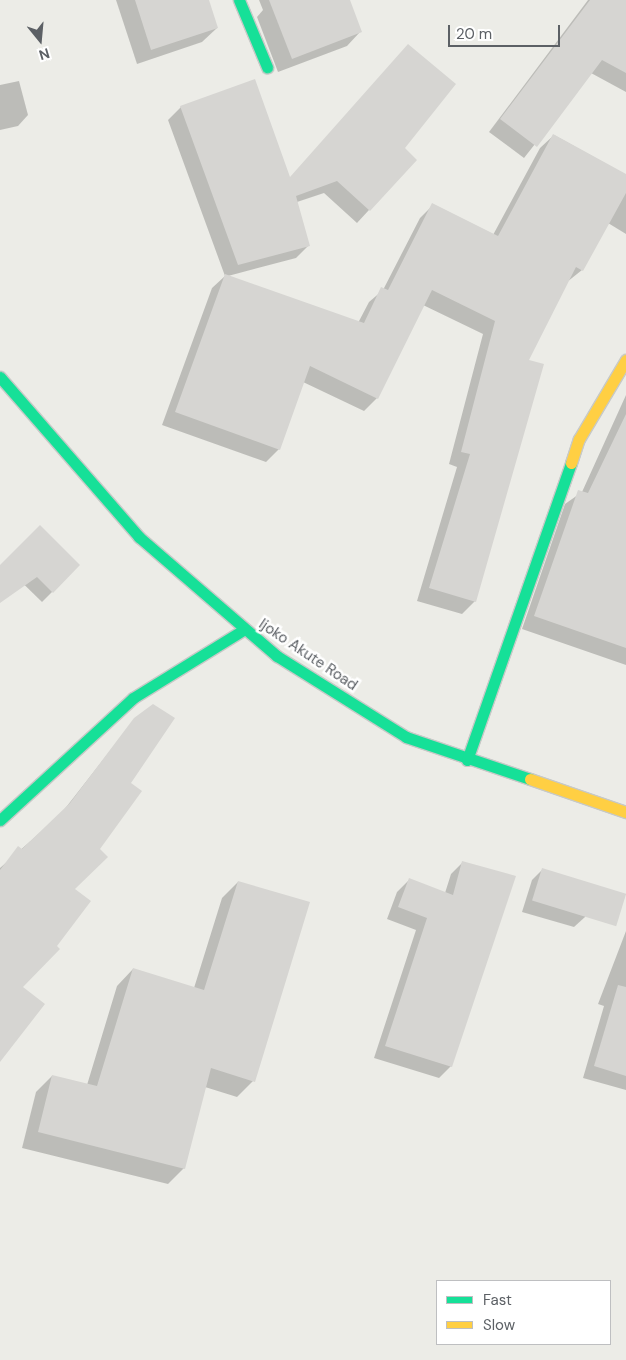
<!DOCTYPE html>
<style>
body{margin:0}
#map{position:relative;width:626px;height:1360px;overflow:hidden;background:#ecece7;font-family:"DM Sans",sans-serif}
div>[style]{position:absolute}
[style*='--x']{left:calc(var(--x)*1px);top:calc(var(--y)*1px);width:calc(var(--w)*1px);rotate:calc(var(--a)*1deg)}
.shadow>*{inset:0;background:#0003}
.building>*{inset:0;background:#d6d5d2;transform-origin:0 0}
.roads{filter:drop-shadow(1px 0 #c7c9c7) drop-shadow(-1px 0 #c7c9c7) drop-shadow(0 1px #c7c9c7) drop-shadow(0 -1px #c7c9c7)}
.fast>*{height:11px;margin:-5.5px;padding:0 5.5px;transform-origin:5.5px;border-radius:5.5px;background:#16e098}
.slow>*{height:11px;margin:-5.5px;padding:0 5.5px;transform-origin:5.5px;border-radius:5.5px;background:#ffcf43}
span{translate:-50% -50%;white-space:nowrap;text-align:center;line-height:1.15;-webkit-text-stroke:5px #fff;paint-order:stroke}
.street-label{font-size:15px;color:#5c6065}
.legend{position:absolute;left:436px;top:1280px;width:175px;height:65px;box-sizing:border-box;background:#fff;border:1px solid #bebfc1;margin:0;padding:6px 9px;list-style:none;font-size:15px;color:#5c6065}
.legend li{display:flex;align-items:center;gap:10px;height:25px}
.legend b{width:25px;border:1px solid #bebfc1}
.north{position:absolute;left:15px;top:15px;width:50px;height:50px;-webkit-text-stroke:4px #fff;paint-order:stroke;rotate:163deg;font-size:14px;font-weight:700;line-height:20px;text-align:center;color:#5c6065}
.north::after{content:'';display:block;margin:auto;width:18px;height:22px;background:#5c6065;clip-path:polygon(50% 0,100% 100%,50% 72%,0 100%)}
.scale{position:absolute;left:448px;top:25px;width:112px;height:22px;box-sizing:border-box;border:2px solid #5c6065;border-top:0;padding-left:6px;font-size:15px;line-height:18px;white-space:nowrap;color:#5c6065;-webkit-text-stroke:4px #fff;paint-order:stroke}
</style>
<div id="map">
<div class="shadow">
<i style="clip-path:polygon(116px 0,207px 0,217px 28px,202px 42px,137px 64px)"></i>
<i style="clip-path:polygon(259px 0,348px 0,360px 32px,347px 46px,278px 72px,257px 17px,263px 10px)"></i>
<i style="clip-path:polygon(588px 0,626px 0,626px 92px,591px 73px,524px 158px,489px 132px)"></i>
<i style="clip-path:polygon(19px 81px,28px 115px,18px 126px,0 130px,0 85px)"></i>
<i style="clip-path:polygon(181px 107px,289px 178px,403px 148px,415px 160px,357px 223px,324px 193px,297px 202px,308px 246px,296px 258px,228px 276px,358px 323px,369px 302px,383px 290px,420px 218px,433px 205px,493px 235px,540px 148px,554px 135px,626px 175px,626px 234px,608px 223px,582px 270px,567px 282px,527px 361px,475px 601px,462px 614px,417px 601px,457px 467px,449px 464px,483px 334px,423px 305px,377px 398px,364px 411px,303px 382px,279px 449px,266px 462px,162px 425px,212px 288px,225px 276px,168px 120px)"></i>
<i style="clip-path:polygon(626px 395px,626px 665px,522px 629px,565px 504px,582px 492px)"></i>
<i style="clip-path:polygon(3px 564px,79px 565px,42px 602px)"></i>
<i style="clip-path:polygon(135px 719px,129px 783px,21px 987px,0 1060px,0 868px,60px 815px)"></i>
<i style="clip-path:polygon(463px 862px,451px 1066px,439px 1078px,374px 1058px,416px 930px,387px 919px,397px 892px,409px 880px,445px 893px,451px 874px)"></i>
<i style="clip-path:polygon(542px 870px,594px 885px,585px 917px,574px 927px,522px 912px,532px 880px)"></i>
<i style="clip-path:polygon(238px 882px,253px 1081px,237px 1097px,205px 1087px,184px 1168px,168px 1184px,22px 1148px,36px 1092px,52px 1076px,87px 1085px,117px 986px,133px 969px,194px 988px,222px 898px)"></i>
<i style="clip-path:polygon(626px 931px,626px 1090px,583px 1078px,604px 1006px,598px 1004px)"></i>
</div>
<div class="building">
<i style="clip-path:polygon(135px 0,209px 0,218px 28px,151px 50px)"></i>
<i style="clip-path:polygon(269px 0,350px 0,362px 32px,292px 59px)"></i>
<i style="clip-path:polygon(590px 0,626px 0,626px 73px,602px 60px,537px 147px,500px 119px)"></i>
<i style="clip-path:polygon(408px 44px,456px 84px,405px 148px,417px 160px,370px 211px,337px 181px,296px 196px,310px 246px,238px 265px,180px 106px,255px 79px,290px 177px)"></i>
<i style="clip-path:polygon(553px 134px,626px 174px,626px 193px,583px 271px,576px 267px,529px 360px,544px 364px,476px 602px,429px 588px,470px 454px,461px 452px,495px 321px,432px 290px,378px 399px,310px 366px,280px 450px,175px 412px,225px 274px,364px 323px,381px 287px,388px 290px,432px 203px,498px 236px)"></i>
<i style="clip-path:polygon(626px 414px,626px 648px,534px 616px,578px 490px,588px 493px)"></i>
<i style="clip-path:polygon(40px 525px,80px 565px,53px 593px,37px 577px,0 603px,0 565px)"></i>
<i style="clip-path:polygon(153px 704px,175px 718px,131px 783px,142px 791px,100px 849px,108px 857px,75px 889px,91px 901px,57px 946px,60px 949px,23px 987px,45px 1004px,0 1062px,0 870px,18px 846px,22px 849px,70px 803px,134px 718px)"></i>
<i style="clip-path:polygon(462px 861px,516px 876px,452px 1067px,385px 1046px,427px 918px,398px 907px,409px 878px,453px 895px)"></i>
<i style="left:542px;top:868px;width:88px;height:34px;rotate:17deg"></i>
<i style="clip-path:polygon(238px 881px,310px 902px,255px 1082px,211px 1068px,185px 1169px,38px 1132px,52px 1075px,97px 1086px,133px 968px,204px 990px)"></i>
<i style="clip-path:polygon(618px 985px,626px 987px,626px 1076px,594px 1066px)"></i>
</div>
<div class="roads">
<div class="fast">
<i style="--x:239;--y:0;--w:73;--a:67.3"></i>
<i style="--x:0;--y:377;--w:212;--a:49"></i>
<i style="--x:139;--y:537;--w:182;--a:40.8"></i>
<i style="--x:277;--y:656;--w:152;--a:32.1"></i>
<i style="--x:406;--y:737;--w:131;--a:18.7"></i>
<i style="--x:467;--y:760;--w:315;--a:-70.7"></i>
<i style="--x:0;--y:820;--w:180;--a:-42.5"></i>
<i style="--x:133;--y:698;--w:129;--a:-31.7"></i>
</div>
<div class="slow">
<i style="--x:571;--y:463;--w:25;--a:-72"></i>
<i style="--x:579;--y:439;--w:92;--a:-59.3"></i>
<i style="--x:530;--y:779;--w:102;--a:19"></i>
</div>
</div>
<div class="street-label">
<span style="left:308px;top:655px;rotate:34deg">Ijoko Akute Road</span>
</div>
<ul class="legend">
<li><b style="height:6px;background:#16e098"></b>Fast</li>
<li><b style="height:6px;background:#ffcf43"></b>Slow</li>
</ul>
<div class="north">N</div>
<div class="scale">20 m</div>
</div>
